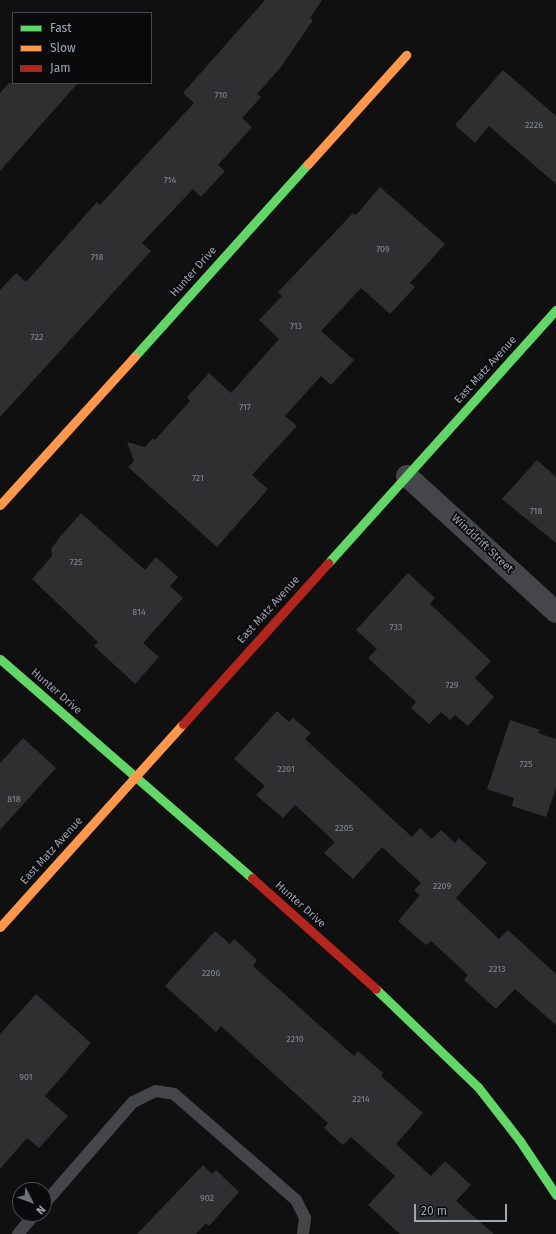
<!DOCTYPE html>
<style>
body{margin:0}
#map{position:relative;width:556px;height:1234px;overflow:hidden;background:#101010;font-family:"Fira Sans",sans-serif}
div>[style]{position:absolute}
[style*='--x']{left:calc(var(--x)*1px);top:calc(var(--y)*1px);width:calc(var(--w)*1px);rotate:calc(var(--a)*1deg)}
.building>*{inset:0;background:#2f2f31}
.lane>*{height:12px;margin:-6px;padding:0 6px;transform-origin:6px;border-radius:6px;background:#444649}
.street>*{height:22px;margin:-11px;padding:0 11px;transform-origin:11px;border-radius:11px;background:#444649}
.fast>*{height:9px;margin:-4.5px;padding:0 4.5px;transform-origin:4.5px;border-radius:4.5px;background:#63d668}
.slow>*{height:9px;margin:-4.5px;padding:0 4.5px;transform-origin:4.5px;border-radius:4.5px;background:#ff974d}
.jam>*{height:9px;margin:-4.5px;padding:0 4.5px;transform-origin:4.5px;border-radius:4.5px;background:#b3261e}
span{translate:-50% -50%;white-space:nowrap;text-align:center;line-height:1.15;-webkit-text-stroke:3.5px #0a0a0c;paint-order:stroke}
.number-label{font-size:9px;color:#838992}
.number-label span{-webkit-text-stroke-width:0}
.street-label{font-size:11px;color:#9fa7b3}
.legend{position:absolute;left:12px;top:12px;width:140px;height:72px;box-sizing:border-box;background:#0a0a0c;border:1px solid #46494f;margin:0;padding:5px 7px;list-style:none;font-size:12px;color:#9fa7b3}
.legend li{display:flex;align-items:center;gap:8px;height:20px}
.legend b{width:20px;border:1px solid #46494f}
.north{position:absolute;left:12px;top:1182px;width:40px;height:40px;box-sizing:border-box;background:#0a0a0c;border:1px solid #46494f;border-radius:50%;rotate:132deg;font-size:11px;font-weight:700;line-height:16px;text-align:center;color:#9fa7b3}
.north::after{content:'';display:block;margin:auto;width:14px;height:18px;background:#6d727a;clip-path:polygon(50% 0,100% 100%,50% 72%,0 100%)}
.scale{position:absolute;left:414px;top:1204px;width:93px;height:18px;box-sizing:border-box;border:2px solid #9fa7b3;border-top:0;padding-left:5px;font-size:12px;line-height:14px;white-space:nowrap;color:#9fa7b3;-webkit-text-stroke:3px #0a0a0c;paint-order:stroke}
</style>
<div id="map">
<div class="building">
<i style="clip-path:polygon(265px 0,322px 0,310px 18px,313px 20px,281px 67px,257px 94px,261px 97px,242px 118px,252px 127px,218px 165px,225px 171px,201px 197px,193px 189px,142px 243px,151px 251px,0 417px,0 290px,16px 273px,26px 282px,97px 202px,100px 205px,194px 103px,183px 93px)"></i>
<i style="clip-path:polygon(503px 70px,556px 116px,556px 184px,489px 126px,475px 143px,455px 125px)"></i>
<i style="clip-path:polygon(9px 83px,78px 83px,0 171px,0 93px)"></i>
<i style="clip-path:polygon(380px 187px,445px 244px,410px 283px,415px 287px,390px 314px,361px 288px,321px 331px,354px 360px,331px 385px,321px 376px,285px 416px,297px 426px,252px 475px,268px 489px,217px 547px,128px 467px,134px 461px,127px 442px,145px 447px,153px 438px,155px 440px,190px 401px,187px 397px,209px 373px,231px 393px,279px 339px,259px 320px,282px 296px,278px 292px,353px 213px,356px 215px)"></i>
<i style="clip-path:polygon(537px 460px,556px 477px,556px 543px,502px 499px)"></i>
<i style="clip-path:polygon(81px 513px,145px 570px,156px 557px,178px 577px,170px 586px,183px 598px,143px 643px,159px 657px,135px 684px,94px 646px,98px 642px,32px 579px,52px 556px,51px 549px,60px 537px)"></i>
<i style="clip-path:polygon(408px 573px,435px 598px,430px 604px,491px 661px,475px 678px,494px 697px,468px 726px,455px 715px,450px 720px,441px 712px,429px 724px,411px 708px,416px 702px,368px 658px,377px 649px,356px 630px)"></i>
<i style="clip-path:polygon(277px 711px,289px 722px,293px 718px,311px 733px,305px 739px,412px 837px,420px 828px,432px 839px,441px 830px,455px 843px,459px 838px,487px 863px,456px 898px,499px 939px,508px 930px,556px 974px,556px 1025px,515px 989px,496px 1009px,464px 980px,468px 975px,431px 941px,426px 945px,398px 921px,420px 895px,414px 890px,421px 883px,382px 847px,353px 879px,324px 853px,335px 842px,295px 805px,283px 818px,256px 795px,265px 786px,234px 759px)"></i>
<i style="clip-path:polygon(510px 720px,540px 730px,538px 733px,556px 739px,556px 788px,546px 817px,512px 806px,514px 798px,487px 789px)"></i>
<i style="clip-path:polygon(23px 738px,56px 768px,0 830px,0 763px)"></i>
<i style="clip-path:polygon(215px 931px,230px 944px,234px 939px,257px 960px,253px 966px,354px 1056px,358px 1051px,383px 1073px,381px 1076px,423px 1113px,396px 1144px,431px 1176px,445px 1161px,471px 1185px,456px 1201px,494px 1234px,400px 1234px,368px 1205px,395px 1176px,351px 1137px,343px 1145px,324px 1128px,328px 1123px,221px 1026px,216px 1032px,165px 986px)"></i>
<i style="clip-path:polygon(36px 994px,91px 1043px,45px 1096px,68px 1116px,39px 1148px,27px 1138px,0 1169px,0 1034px)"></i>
<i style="clip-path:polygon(203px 1165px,212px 1174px,216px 1170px,239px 1192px,209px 1226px,206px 1223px,196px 1234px,137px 1234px)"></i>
</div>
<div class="lane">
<i style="--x:44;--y:1204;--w:135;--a:-48.9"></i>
<i style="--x:133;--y:1102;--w:25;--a:-26"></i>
<i style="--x:156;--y:1091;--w:18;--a:9"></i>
<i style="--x:174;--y:1094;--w:162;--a:41"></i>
<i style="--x:296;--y:1200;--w:20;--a:63"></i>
<i style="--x:305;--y:1218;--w:16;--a:97"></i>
<i style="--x:18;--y:1234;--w:26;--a:-50"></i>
</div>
<div class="street">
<i style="--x:407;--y:476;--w:202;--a:42.4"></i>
</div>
<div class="fast">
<i style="--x:134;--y:357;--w:260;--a:-48"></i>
<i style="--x:328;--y:563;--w:341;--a:-48"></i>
<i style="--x:0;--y:659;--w:334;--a:41"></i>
<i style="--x:376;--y:989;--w:141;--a:43.9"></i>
<i style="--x:478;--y:1087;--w:68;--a:52.1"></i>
<i style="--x:520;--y:1141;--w:65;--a:56.3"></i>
</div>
<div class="slow">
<i style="--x:308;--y:164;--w:147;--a:-48"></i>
<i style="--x:0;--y:505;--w:200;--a:-47.8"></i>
<i style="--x:0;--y:927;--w:273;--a:-48"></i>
</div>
<div class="jam">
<i style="--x:183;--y:724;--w:217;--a:-48"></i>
<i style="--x:252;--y:878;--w:166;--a:41.8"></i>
</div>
<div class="number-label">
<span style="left:221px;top:95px">710</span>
<span style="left:534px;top:125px">2226</span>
<span style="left:170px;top:180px">714</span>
<span style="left:383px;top:249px">709</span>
<span style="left:97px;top:257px">718</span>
<span style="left:296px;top:326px">713</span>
<span style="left:37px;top:337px">722</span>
<span style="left:245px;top:407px">717</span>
<span style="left:198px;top:478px">721</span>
<span style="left:536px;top:511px">718</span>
<span style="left:76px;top:562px">725</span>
<span style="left:139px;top:612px">814</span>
<span style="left:396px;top:627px">733</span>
<span style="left:452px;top:685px">729</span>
<span style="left:526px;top:764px">725</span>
<span style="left:286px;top:769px">2201</span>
<span style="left:14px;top:799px">818</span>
<span style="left:344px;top:828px">2205</span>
<span style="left:442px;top:886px">2209</span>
<span style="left:497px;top:969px">2213</span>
<span style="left:211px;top:973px">2206</span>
<span style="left:295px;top:1039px">2210</span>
<span style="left:26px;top:1077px">901</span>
<span style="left:361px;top:1099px">2214</span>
<span style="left:207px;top:1198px">902</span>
</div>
<div class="street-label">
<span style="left:194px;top:272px;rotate:-48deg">Hunter Drive</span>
<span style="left:486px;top:370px;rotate:-48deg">East Matz Avenue</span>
<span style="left:482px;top:544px;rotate:43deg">Winddrift Street</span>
<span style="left:269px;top:610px;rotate:-48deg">East Matz Avenue</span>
<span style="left:56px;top:692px;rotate:41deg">Hunter Drive</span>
<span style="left:52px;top:851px;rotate:-48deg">East Matz Avenue</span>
<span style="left:300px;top:905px;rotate:42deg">Hunter Drive</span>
</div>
<ul class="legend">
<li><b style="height:5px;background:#63d668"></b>Fast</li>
<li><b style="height:5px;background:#ff974d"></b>Slow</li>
<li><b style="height:5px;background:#b3261e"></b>Jam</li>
</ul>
<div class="north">N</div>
<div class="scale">20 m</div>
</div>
